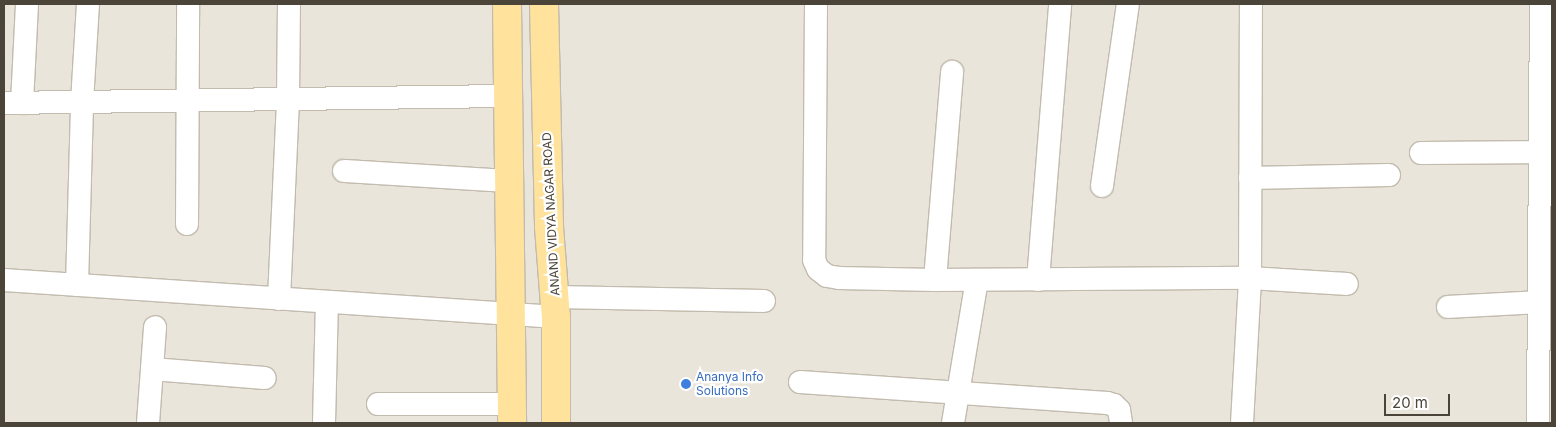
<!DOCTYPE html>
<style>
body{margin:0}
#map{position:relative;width:1556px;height:427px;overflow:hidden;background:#f6f3ec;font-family:Inter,sans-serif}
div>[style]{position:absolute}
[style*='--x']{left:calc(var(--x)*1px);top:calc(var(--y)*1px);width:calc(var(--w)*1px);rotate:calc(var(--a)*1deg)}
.residential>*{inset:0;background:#eae5da;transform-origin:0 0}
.roads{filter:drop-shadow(1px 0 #c2bbae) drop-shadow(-1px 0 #c2bbae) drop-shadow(0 1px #c2bbae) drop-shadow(0 -1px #c2bbae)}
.minor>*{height:22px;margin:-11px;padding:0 11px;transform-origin:11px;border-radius:11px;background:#fff}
.major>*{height:28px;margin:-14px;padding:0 14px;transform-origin:14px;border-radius:14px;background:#ffe39c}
.dots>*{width:14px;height:14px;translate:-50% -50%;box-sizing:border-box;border:2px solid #fff;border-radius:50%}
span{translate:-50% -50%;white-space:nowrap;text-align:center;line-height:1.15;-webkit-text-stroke:4.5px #fff;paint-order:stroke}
.street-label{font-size:12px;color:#4b4439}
.shop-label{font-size:12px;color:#366cbe}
.left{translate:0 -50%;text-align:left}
.frame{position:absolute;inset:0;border:5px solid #4b4439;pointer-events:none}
.scale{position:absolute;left:1384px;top:394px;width:66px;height:22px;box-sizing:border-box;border:2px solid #4b4439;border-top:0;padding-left:6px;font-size:15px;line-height:18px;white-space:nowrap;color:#4b4439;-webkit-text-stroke:4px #fff;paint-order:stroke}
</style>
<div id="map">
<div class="residential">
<i style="left:4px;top:4px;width:1548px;height:419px"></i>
</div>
<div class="roads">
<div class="minor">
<i style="--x:816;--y:4;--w:256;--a:90.4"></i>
<i style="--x:814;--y:260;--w:10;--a:66"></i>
<i style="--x:818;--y:269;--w:11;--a:38"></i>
<i style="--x:827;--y:276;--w:12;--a:9"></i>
<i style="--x:839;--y:278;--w:96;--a:1.2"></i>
<i style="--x:935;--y:280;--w:315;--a:-0.4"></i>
<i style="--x:1250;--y:278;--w:97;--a:3.5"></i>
<i style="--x:4;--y:103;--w:504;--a:-0.8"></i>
<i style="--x:22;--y:103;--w:99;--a:-87.1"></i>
<i style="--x:1421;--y:153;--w:131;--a:-0.4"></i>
<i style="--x:344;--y:171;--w:165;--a:3.5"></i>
<i style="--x:1250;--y:178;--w:139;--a:-1.2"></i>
<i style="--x:1102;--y:186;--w:184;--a:-81.9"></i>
<i style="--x:187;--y:224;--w:220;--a:-89.7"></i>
<i style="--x:4;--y:280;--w:553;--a:3.83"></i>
<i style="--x:935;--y:280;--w:209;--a:-85.3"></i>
<i style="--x:1038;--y:280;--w:277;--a:-85.4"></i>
<i style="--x:77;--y:285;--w:183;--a:-88.4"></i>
<i style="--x:82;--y:102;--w:98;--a:-86.5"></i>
<i style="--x:555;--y:297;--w:209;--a:1.1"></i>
<i style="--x:279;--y:299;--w:200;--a:-87.4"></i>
<i style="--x:288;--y:99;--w:95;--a:-89.4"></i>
<i style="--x:1448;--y:307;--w:91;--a:-3.1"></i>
<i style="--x:152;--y:369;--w:113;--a:4.6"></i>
<i style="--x:800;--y:382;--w:308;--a:3.9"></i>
<i style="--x:1107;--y:403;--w:7;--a:16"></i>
<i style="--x:1114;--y:405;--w:7;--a:45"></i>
<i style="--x:1119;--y:410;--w:13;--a:81"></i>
<i style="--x:378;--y:404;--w:134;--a:0"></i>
<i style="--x:148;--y:423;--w:96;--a:-85.8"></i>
<i style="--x:324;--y:423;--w:121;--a:-88.6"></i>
<i style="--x:953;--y:423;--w:145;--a:-80.5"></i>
<i style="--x:1242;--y:423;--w:145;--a:-86.8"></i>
<i style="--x:1250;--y:278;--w:274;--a:-89.8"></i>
<i style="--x:1538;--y:423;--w:419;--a:-89.6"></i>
</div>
<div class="major">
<i style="--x:507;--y:4;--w:419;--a:89.3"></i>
<i style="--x:544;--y:4;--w:223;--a:88.7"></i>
<i style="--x:549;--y:227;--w:90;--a:85.6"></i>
<i style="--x:556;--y:317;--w:106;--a:90"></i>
</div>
</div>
<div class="dots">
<i style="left:686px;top:384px;background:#3f7fe0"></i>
</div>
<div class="street-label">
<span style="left:551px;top:214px;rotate:-93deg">ANAND VIDYA NAGAR ROAD</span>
</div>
<div class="shop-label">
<span class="left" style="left:696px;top:384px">Ananya Info<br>Solutions</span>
</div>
<div class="frame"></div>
<div class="scale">20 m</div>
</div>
